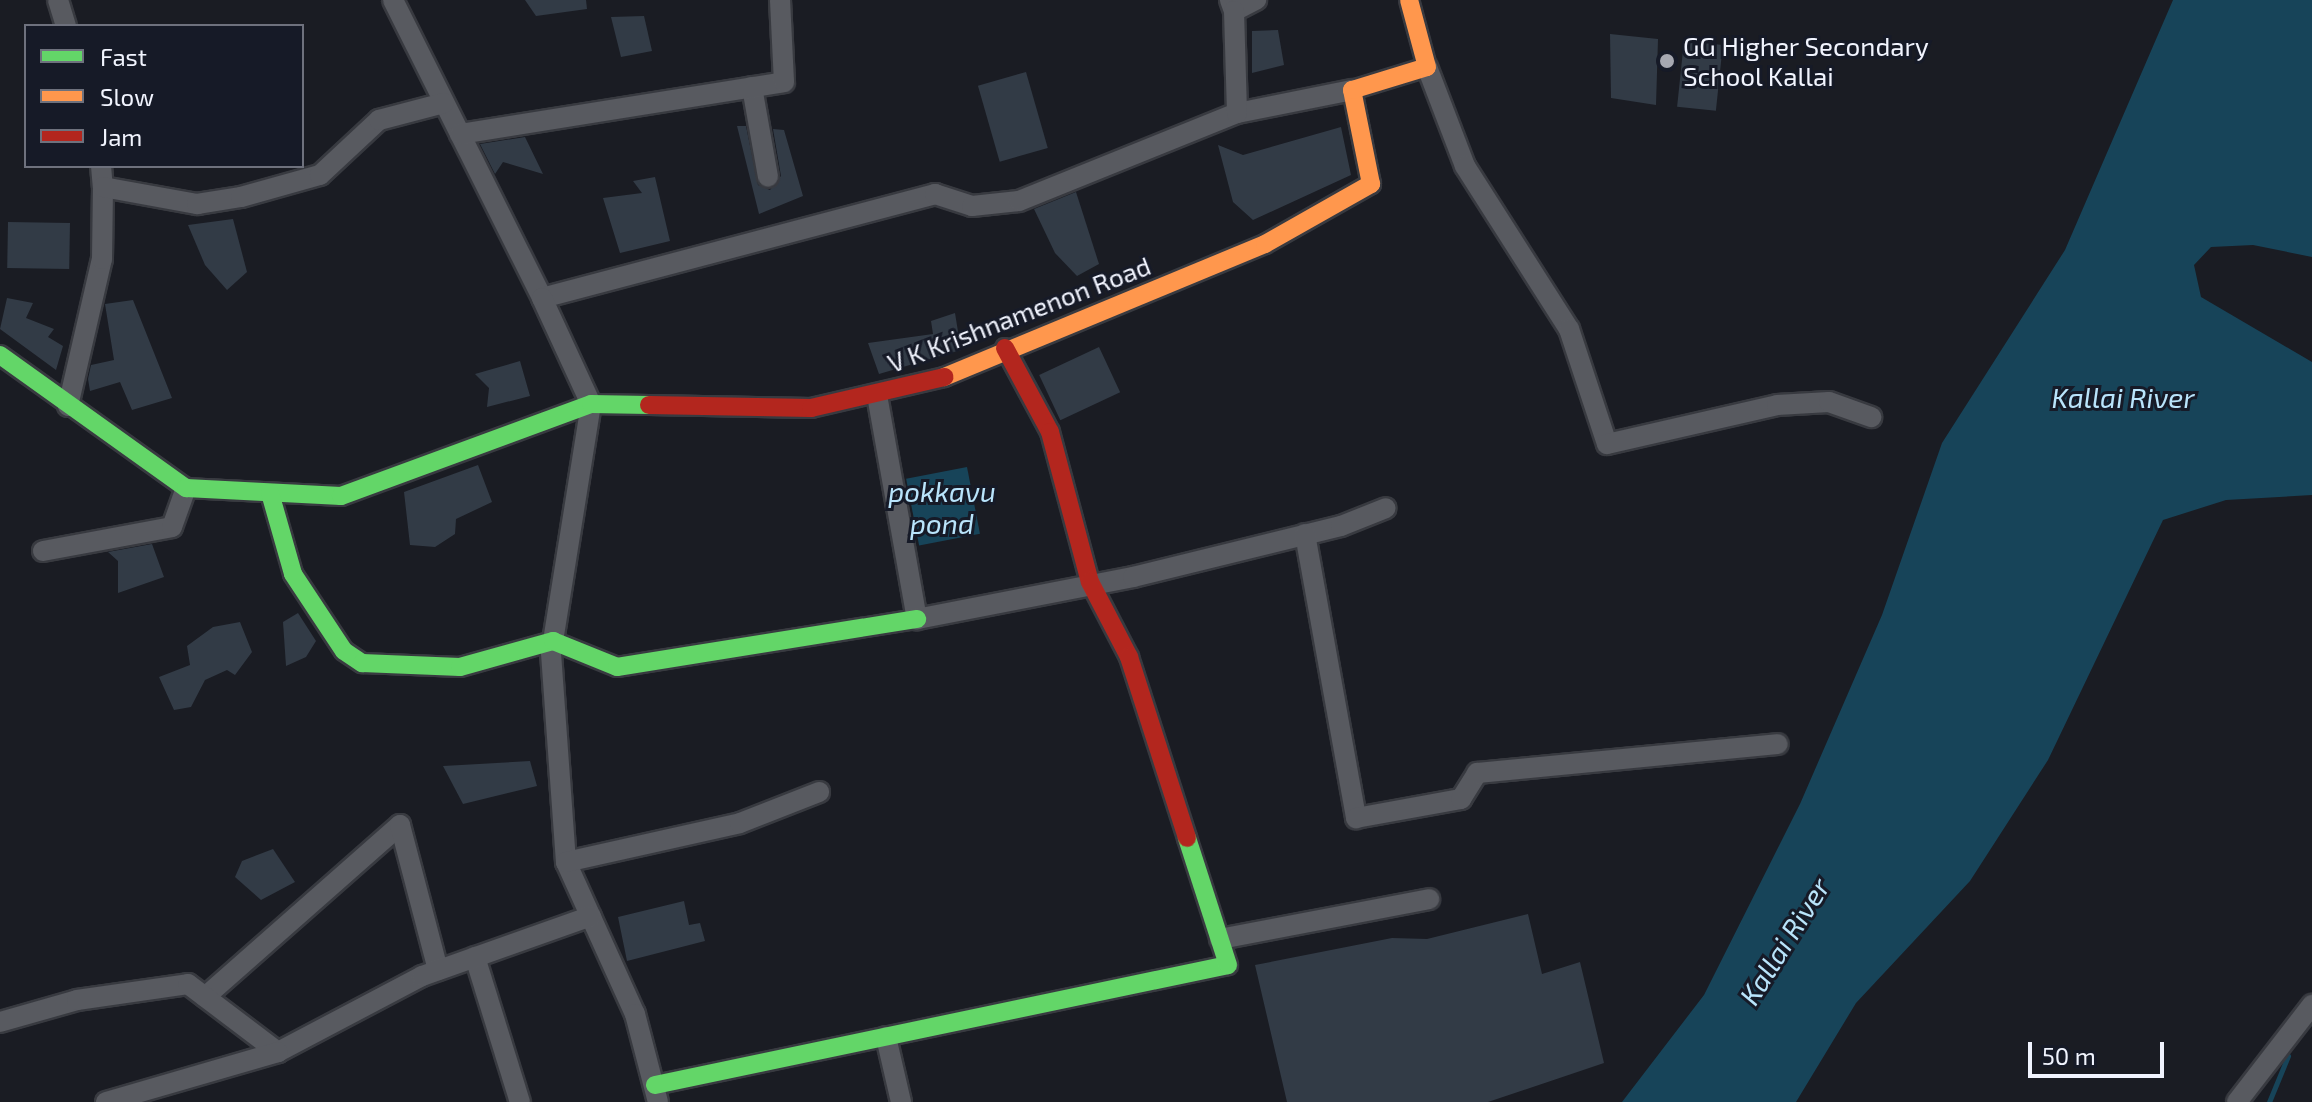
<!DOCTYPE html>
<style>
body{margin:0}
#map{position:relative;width:2312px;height:1102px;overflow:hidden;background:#1a1c23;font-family:"Exo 2",sans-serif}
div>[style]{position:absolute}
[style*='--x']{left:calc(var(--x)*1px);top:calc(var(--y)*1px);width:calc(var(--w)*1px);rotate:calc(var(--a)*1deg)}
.water>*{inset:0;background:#174459;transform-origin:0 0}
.stream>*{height:5px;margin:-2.5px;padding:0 2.5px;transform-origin:2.5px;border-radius:2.5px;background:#174459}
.building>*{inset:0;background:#323b46;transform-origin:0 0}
.roads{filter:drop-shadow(2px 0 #383a40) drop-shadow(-2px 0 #383a40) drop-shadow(0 2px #383a40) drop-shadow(0 -2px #383a40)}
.street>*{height:20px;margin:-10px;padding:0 10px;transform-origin:10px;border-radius:10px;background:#585a60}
.fast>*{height:18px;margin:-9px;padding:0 9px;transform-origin:9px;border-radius:9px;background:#63d668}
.slow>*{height:18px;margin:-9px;padding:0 9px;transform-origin:9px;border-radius:9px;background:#ff974d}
.jam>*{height:18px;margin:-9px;padding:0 9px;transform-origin:9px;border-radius:9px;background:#b3261e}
.dots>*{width:22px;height:22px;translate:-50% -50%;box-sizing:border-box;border:4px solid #161a27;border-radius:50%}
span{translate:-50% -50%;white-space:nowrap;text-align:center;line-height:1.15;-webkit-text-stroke:6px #161a27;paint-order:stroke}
.poi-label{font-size:26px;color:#f1f4fe}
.left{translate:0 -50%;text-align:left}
.street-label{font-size:26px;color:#f1f4fe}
.water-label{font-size:28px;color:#b9e4fb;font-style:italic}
.legend{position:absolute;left:24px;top:24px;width:280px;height:144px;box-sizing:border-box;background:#161a27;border:2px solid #6e717d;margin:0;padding:10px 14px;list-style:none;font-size:24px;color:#f1f4fe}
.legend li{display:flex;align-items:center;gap:16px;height:40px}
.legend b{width:40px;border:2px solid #6e717d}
.scale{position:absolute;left:2028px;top:1042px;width:136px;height:36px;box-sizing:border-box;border:4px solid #f1f4fe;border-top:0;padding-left:10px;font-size:24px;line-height:28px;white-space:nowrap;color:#f1f4fe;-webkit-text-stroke:6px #161a27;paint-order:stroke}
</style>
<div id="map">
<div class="water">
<i style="clip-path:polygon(2173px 0,2312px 0,2312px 257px,2253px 245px,2211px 247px,2194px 265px,2201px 297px,2312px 362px,2312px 495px,2226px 500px,2163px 520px,2048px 760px,1970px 881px,1856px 1003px,1796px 1102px,1622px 1102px,1704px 995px,1800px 804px,1882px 615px,1942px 443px,2065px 250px)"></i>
<i style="left:967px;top:467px;width:68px;height:62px;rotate:79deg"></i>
</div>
<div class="stream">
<i style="--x:2269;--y:1102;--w:50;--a:-67.6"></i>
</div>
<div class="building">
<i style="clip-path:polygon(525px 0,586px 0,587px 9px,536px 16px)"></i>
<i style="clip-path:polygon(644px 16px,652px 51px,621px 57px,611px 17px)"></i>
<i style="clip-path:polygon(1278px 30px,1284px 65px,1252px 73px,1252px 31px)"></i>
<i style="clip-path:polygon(1610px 34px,1658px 39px,1656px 105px,1611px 98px)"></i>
<i style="left:1684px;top:41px;width:39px;height:66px;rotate:6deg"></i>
<i style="left:1026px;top:72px;width:79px;height:50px;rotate:74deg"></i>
<i style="clip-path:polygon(737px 126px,746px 126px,758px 185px,770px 190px,781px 176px,773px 129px,784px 130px,803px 196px,759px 214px)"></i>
<i style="clip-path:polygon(1341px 127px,1351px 175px,1253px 220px,1233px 202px,1218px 145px,1243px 155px)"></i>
<i style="clip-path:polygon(525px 137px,543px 174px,503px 162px,495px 174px,480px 144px)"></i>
<i style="clip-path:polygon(655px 177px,670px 241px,620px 253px,603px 198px,642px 193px,633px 181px)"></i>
<i style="clip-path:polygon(1076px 192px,1099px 264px,1077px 276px,1055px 253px,1034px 209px)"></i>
<i style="clip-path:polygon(233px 219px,247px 272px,227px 290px,205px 265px,188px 225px)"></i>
<i style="left:8px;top:222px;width:62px;height:46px;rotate:1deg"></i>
<i style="clip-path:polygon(7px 298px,33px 303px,26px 318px,54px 329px,48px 337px,63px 346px,56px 370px,0 329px)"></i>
<i style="clip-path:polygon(133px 300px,172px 398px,132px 410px,120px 382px,90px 391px,88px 379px,91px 365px,114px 360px,105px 304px)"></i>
<i style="clip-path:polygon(955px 313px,961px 350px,879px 374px,868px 343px,933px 334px,931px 321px)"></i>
<i style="left:1099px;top:347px;width:50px;height:66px;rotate:65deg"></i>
<i style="clip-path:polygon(520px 361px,530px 396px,487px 407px,489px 388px,475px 374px)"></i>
<i style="clip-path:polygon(478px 465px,492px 502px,456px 519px,455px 534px,435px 547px,410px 545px,404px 492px)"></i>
<i style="clip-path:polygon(152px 544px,164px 577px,118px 593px,118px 561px,108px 552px)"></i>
<i style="clip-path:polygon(298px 613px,316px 641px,306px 657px,286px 666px,283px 622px)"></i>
<i style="clip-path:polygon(240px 622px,252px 652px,235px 675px,227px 670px,205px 680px,191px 707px,174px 710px,159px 677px,190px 665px,187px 646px,213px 627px)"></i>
<i style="clip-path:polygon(530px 761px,537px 786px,463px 804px,443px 766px)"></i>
<i style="clip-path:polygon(273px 849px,295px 882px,261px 900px,235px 877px,242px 861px)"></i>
<i style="clip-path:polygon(684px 901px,689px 925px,700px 923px,705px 941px,627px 961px,618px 917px)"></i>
<i style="clip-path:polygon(1528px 914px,1542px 974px,1580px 962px,1604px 1063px,1488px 1102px,1287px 1102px,1255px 965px,1392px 938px,1427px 939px)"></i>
</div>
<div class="roads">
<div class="street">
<i style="--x:58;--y:0;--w:27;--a:73"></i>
<i style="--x:393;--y:0;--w:333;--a:63.4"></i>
<i style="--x:542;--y:298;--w:407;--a:-14.8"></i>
<i style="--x:935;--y:194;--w:39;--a:18"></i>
<i style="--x:972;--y:206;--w:47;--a:-6.1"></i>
<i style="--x:1019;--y:201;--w:235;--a:-22"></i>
<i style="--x:1237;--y:113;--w:117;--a:-11.3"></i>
<i style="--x:1230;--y:0;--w:12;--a:70"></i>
<i style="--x:1234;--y:11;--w:25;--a:-27"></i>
<i style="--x:1234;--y:11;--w:102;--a:88.3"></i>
<i style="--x:1427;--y:67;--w:106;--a:69"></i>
<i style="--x:1465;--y:166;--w:193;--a:57.5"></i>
<i style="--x:1569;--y:329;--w:121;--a:71.7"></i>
<i style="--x:1607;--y:444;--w:174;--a:-12.9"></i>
<i style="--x:1777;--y:405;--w:52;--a:-3.3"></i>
<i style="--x:1829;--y:402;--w:45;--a:19.7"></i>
<i style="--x:752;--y:87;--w:91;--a:79.9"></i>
<i style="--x:460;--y:134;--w:328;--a:-9.1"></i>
<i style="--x:784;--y:82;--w:82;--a:-92.8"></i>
<i style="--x:101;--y:166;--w:21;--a:85"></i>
<i style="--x:542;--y:298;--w:117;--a:65.2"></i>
<i style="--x:591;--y:404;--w:252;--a:99.1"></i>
<i style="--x:551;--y:653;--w:210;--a:85.9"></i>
<i style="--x:566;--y:862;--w:167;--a:65.6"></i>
<i style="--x:635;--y:1014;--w:91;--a:75.4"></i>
<i style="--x:877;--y:395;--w:228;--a:79.9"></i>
<i style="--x:917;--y:619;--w:220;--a:-11"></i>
<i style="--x:1133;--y:577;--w:214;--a:-13.8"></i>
<i style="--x:1341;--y:526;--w:48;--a:-21.8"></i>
<i style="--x:68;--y:406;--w:151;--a:-77"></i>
<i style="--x:102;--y:259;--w:72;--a:-89.2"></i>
<i style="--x:103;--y:187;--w:96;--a:10.3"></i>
<i style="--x:197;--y:204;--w:45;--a:-9"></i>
<i style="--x:241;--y:197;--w:82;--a:-15.6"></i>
<i style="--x:320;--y:175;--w:81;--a:-43"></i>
<i style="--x:379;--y:120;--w:67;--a:-14.7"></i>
<i style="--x:1305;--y:534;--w:289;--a:79.8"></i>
<i style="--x:1356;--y:818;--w:107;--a:-10.3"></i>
<i style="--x:1461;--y:799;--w:31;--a:-58"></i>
<i style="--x:1477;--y:773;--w:302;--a:-5.5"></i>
<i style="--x:43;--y:551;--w:131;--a:-10.5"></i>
<i style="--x:172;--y:527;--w:41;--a:-70.3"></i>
<i style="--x:566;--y:862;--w:178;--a:-12.6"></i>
<i style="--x:740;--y:823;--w:85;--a:-21.4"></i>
<i style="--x:1220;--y:939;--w:213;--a:-10.8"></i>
<i style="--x:475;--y:957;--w:152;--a:72.8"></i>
<i style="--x:205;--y:997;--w:260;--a:-41.4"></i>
<i style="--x:400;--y:825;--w:150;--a:75.3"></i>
<i style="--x:0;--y:1022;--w:80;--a:-15.9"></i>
<i style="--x:77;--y:1000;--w:112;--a:-8.2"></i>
<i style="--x:188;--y:984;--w:113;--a:37.1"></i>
<i style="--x:278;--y:1052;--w:163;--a:-27.8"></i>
<i style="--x:422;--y:976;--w:179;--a:-19.5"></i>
<i style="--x:886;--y:1037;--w:67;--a:77"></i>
<i style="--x:106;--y:1102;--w:179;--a:-16.2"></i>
<i style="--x:2237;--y:1102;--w:123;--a:-52.3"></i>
</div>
<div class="fast">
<i style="--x:0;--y:355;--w:229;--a:35.6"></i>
<i style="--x:186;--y:488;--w:155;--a:3"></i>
<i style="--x:341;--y:496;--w:266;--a:-20.2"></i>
<i style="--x:591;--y:404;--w:58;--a:1"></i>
<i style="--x:270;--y:493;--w:84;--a:74.1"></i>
<i style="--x:293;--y:574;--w:92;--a:56.5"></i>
<i style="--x:344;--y:651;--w:22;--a:34"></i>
<i style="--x:362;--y:663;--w:98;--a:2.3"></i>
<i style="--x:460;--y:667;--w:97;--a:-15.6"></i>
<i style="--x:553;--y:641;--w:69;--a:22.1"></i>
<i style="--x:617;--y:667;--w:304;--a:-9.1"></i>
<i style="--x:655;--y:1085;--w:585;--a:-11.83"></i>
<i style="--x:1228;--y:965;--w:133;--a:-107.9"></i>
</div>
<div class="slow">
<i style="--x:944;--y:377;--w:347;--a:-22.5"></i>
<i style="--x:1265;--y:244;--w:122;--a:-29.5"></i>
<i style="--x:1371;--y:184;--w:96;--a:-101.4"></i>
<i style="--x:1352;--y:90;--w:78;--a:-17"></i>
<i style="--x:1427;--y:67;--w:69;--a:-105"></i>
</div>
<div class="jam">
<i style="--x:1005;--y:348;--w:95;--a:61.8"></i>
<i style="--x:1050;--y:432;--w:155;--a:75.1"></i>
<i style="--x:1090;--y:582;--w:85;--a:62.5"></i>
<i style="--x:1129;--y:657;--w:190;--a:72.2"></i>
<i style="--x:649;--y:405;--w:162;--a:1.1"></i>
<i style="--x:811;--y:408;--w:137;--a:-13.1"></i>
</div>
</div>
<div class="dots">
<i style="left:1667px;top:61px;background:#a6a8b1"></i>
</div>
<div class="poi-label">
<span class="left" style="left:1683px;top:61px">GG Higher Secondary<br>School Kallai</span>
</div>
<div class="street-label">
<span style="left:1019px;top:314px;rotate:-21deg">V K Krishnamenon Road</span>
</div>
<div class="water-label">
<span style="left:2123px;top:397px">Kallai River</span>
<span style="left:942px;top:507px">pokkavu<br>pond</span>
<span style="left:1784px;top:941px;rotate:-58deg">Kallai River</span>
</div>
<ul class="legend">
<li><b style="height:10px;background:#63d668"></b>Fast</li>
<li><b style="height:10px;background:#ff974d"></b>Slow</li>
<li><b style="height:10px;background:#b3261e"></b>Jam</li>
</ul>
<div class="scale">50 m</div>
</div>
